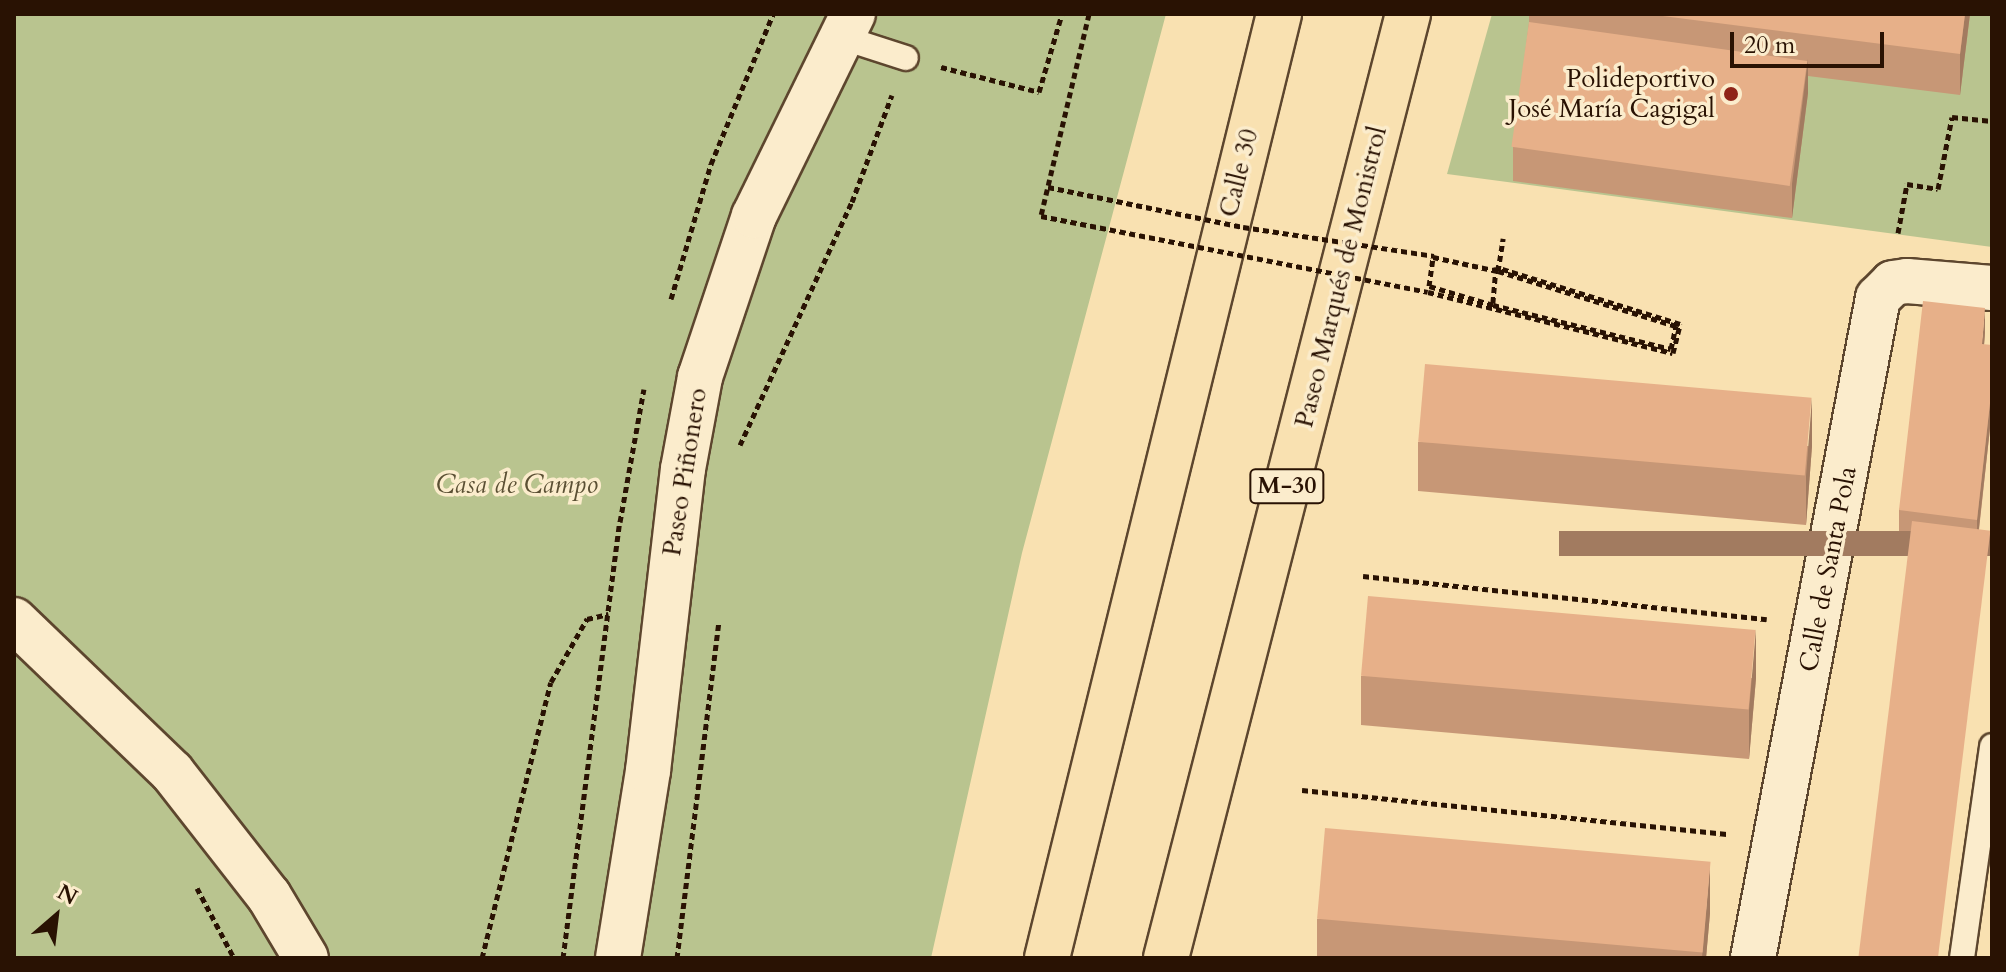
<!DOCTYPE html>
<meta charset="utf-8">
<style>
body{margin:0}
#map{position:relative;width:2006px;height:972px;overflow:hidden;background:#f9e1b1;font-family:Cardo,serif}
div>[style]{position:absolute}
[style*='--x']{left:calc(var(--x)*1px);top:calc(var(--y)*1px);width:calc(var(--w)*1px);rotate:calc(var(--a)*1deg)}
.green>*{inset:0;background:#b9c48f}
.path>*{height:5px;margin-top:-2.5px;transform-origin:0;background:repeating-linear-gradient(90deg,#291203 0 6px,transparent 0 10px)}
.roads{filter:drop-shadow(2px 0 #5d462e) drop-shadow(-2px 0 #5d462e) drop-shadow(0 2px #5d462e) drop-shadow(0 -2px #5d462e)}
.service>*{height:24px;margin:-12px;padding:0 12px;transform-origin:12px;border-radius:12px;background:#fbeccc}
.minor>*{height:44px;margin:-22px;padding:0 22px;transform-origin:22px;border-radius:22px;background:#fbeccc}
.motorway>*{height:44px;margin:-22px;padding:0 22px;transform-origin:22px;border-radius:22px;background:#f9e1b1}
.path-bridge>*{height:5px;margin-top:-2.5px;transform-origin:0;background:repeating-linear-gradient(90deg,#291203 0 6px,transparent 0 10px)}
.wall>*{inset:0;background:#c79776}
.shaded-wall>*{inset:0;background:#a27b60;transform-origin:0 0}
.building>*{inset:0;background:#e7b089;transform-origin:0 0}
.dots>*{width:22px;height:22px;translate:-50% -50%;box-sizing:border-box;border:4px solid #fbeccc;border-radius:50%}
span{translate:-50% -50%;white-space:nowrap;text-align:center;line-height:1.15;-webkit-text-stroke:7px #fbeccc;paint-order:stroke}
.shield-label span{padding:2px 6px;background:#fbeccc;border:2px solid;border-radius:6px;-webkit-text-stroke-width:0}
.shield-label{font-size:24px;color:#291203;font-weight:700}
.poi-label{font-size:26px;color:#291203}
.right{translate:-100% -50%;text-align:right}
.street-label{font-size:26px;color:#291203}
.park-label{font-size:26px;color:#5b5034;font-style:italic}
.frame{position:absolute;inset:0;border:16px solid #291203;pointer-events:none}
.north{position:absolute;left:16px;top:876px;width:80px;height:80px;-webkit-text-stroke:6px #fbeccc;paint-order:stroke;rotate:28deg;font-size:22px;font-weight:700;line-height:32px;text-align:center;color:#291203}
.north::after{content:'';display:block;margin:auto;width:28px;height:36px;background:#291203;clip-path:polygon(50% 0,100% 100%,50% 72%,0 100%)}
.scale{position:absolute;left:1730px;top:32px;width:154px;height:36px;box-sizing:border-box;border:4px solid #291203;border-top:0;padding-left:10px;font-size:24px;line-height:28px;white-space:nowrap;color:#291203;-webkit-text-stroke:6px #fbeccc;paint-order:stroke}
</style>
<div id="map">
<div class="green">
<i style="clip-path:polygon(14px 14px,1166px 14px,1022px 553px,931px 958px,14px 958px)"></i>
<i style="clip-path:polygon(1492px 14px,1992px 14px,1992px 247px,1447px 174px)"></i>
</div>
<div class="path">
<i style="--x:941;--y:67;--w:101;--a:14.3"></i>
<i style="--x:1039;--y:92;--w:81;--a:-73.6"></i>
<i style="--x:1898;--y:233;--w:50;--a:-79.6"></i>
<i style="--x:1907;--y:184;--w:31;--a:9"></i>
<i style="--x:1938;--y:189;--w:73;--a:-79"></i>
<i style="--x:1952;--y:117;--w:40;--a:5.7"></i>
<i style="--x:671;--y:299;--w:141;--a:-73.5"></i>
<i style="--x:711;--y:164;--w:162;--a:-67.5"></i>
<i style="--x:1493;--y:305;--w:67;--a:-163.5"></i>
<i style="--x:1429;--y:286;--w:29;--a:-82"></i>
<i style="--x:1433;--y:257;--w:66;--a:12.2"></i>
<i style="--x:1498;--y:271;--w:33;--a:-81"></i>
<i style="--x:740;--y:445;--w:268;--a:-65.3"></i>
<i style="--x:852;--y:202;--w:114;--a:-69.5"></i>
<i style="--x:1363;--y:576;--w:406;--a:6.1"></i>
<i style="--x:1302;--y:790;--w:427;--a:5.9"></i>
<i style="--x:197;--y:888;--w:79;--a:62.1"></i>
<i style="--x:482;--y:958;--w:284;--a:-76"></i>
<i style="--x:551;--y:682;--w:73;--a:-60.3"></i>
<i style="--x:587;--y:619;--w:22;--a:-13"></i>
<i style="--x:563;--y:958;--w:440;--a:-82.6"></i>
<i style="--x:620;--y:522;--w:135;--a:-79.8"></i>
<i style="--x:677;--y:958;--w:339;--a:-82.9"></i>
</div>
<div class="roads">
<div class="service">
<i style="--x:841;--y:37;--w:68;--a:17.9"></i>
<i style="--x:1962;--y:958;--w:214;--a:-81.9"></i>
</div>
<div class="minor">
<i style="--x:14;--y:620;--w:219;--a:43.9"></i>
<i style="--x:172;--y:772;--w:157;--a:52"></i>
<i style="--x:269;--y:896;--w:72;--a:59.2"></i>
<i style="--x:618;--y:958;--w:189;--a:-80.9"></i>
<i style="--x:648;--y:771;--w:304;--a:-83.4"></i>
<i style="--x:683;--y:469;--w:94;--a:-79.5"></i>
<i style="--x:700;--y:377;--w:170;--a:-71.5"></i>
<i style="--x:754;--y:216;--w:225;--a:-63.9"></i>
<i style="--x:1753;--y:958;--w:672;--a:-79.28"></i>
<i style="--x:1878;--y:298;--w:21;--a:-45"></i>
<i style="--x:1893;--y:283;--w:14;--a:-8"></i>
<i style="--x:1907;--y:281;--w:85;--a:4.7"></i>
</div>
<div class="motorway">
<i style="--x:1047;--y:958;--w:972;--a:-76.19"></i>
<i style="--x:1166;--y:958;--w:975;--a:-75.62"></i>
</div>
</div>
<div class="path-bridge">
<i style="--x:1089;--y:14;--w:208;--a:103.4"></i>
<i style="--x:1041;--y:216;--w:394;--a:11.1"></i>
<i style="--x:1428;--y:292;--w:252;--a:14"></i>
<i style="--x:1673;--y:353;--w:30;--a:-76"></i>
<i style="--x:1680;--y:324;--w:193;--a:-162.8"></i>
<i style="--x:1496;--y:267;--w:38;--a:95"></i>
<i style="--x:1493;--y:305;--w:183;--a:13.9"></i>
<i style="--x:1671;--y:349;--w:24;--a:-78"></i>
<i style="--x:1676;--y:326;--w:186;--a:-162.8"></i>
<i style="--x:1048;--y:187;--w:199;--a:11.6"></i>
<i style="--x:1243;--y:227;--w:193;--a:8.6"></i>
</div>
<div class="wall">
<i style="clip-path:polygon(1529px 14px,1970px 14px,1960px 95px,1808px 76px,1808px 93px,1792px 218px,1513px 181px,1513px 147px,1529px 23px)"></i>
<i style="clip-path:polygon(1985px 333px,1984px 345px,1992px 345px,1992px 410px,1979px 530px,1990px 556px,1910px 536px,1899px 535px,1899px 510px)"></i>
<i style="clip-path:polygon(1418px 442px,1812px 446px,1806px 525px,1418px 491px)"></i>
<i style="clip-path:polygon(1361px 676px,1756px 678px,1749px 759px,1361px 725px)"></i>
<i style="clip-path:polygon(1710px 913px,1706px 958px,1317px 958px,1317px 919px)"></i>
</div>
<div class="shaded-wall">
<i style="clip-path:polygon(1965px 14px,1970px 14px,1960px 95px,1960px 54px)"></i>
<i style="clip-path:polygon(1808px 59px,1808px 93px,1792px 218px,1792px 184px)"></i>
<i style="clip-path:polygon(1985px 308px,1985px 333px,1982px 369px,1982px 344px)"></i>
<i style="clip-path:polygon(1992px 385px,1992px 410px,1977px 545px,1977px 520px)"></i>
<i style="clip-path:polygon(1812px 398px,1812px 446px,1806px 525px,1806px 476px)"></i>
<i style="left:1990px;top:531px;width:25px;height:431px;rotate:90deg"></i>
<i style="clip-path:polygon(1756px 629px,1756px 678px,1749px 759px,1749px 710px)"></i>
<i style="clip-path:polygon(1710px 864px,1710px 913px,1706px 958px,1702px 958px)"></i>
</div>
<div class="building">
<i style="clip-path:polygon(1647px 14px,1965px 14px,1960px 54px)"></i>
<i style="left:1529px;top:22px;width:281px;height:126px;rotate:8deg"></i>
<i style="clip-path:polygon(1923px 301px,1985px 308px,1982px 344px,1992px 345px,1992px 385px,1977px 520px,1899px 510px)"></i>
<i style="left:1425px;top:364px;width:388px;height:78px;rotate:5deg"></i>
<i style="left:1912px;top:521px;width:79px;height:441px;rotate:7deg"></i>
<i style="left:1368px;top:596px;width:389px;height:80px;rotate:5deg"></i>
<i style="left:1325px;top:828px;width:387px;height:91px;rotate:5deg"></i>
</div>
<div class="dots">
<i style="left:1731px;top:94px;background:#8f2418"></i>
</div>
<div class="shield-label">
<span style="left:1287px;top:486px">M-30</span>
</div>
<div class="poi-label">
<span class="right" style="left:1715px;top:94px">Polideportivo<br>José María Cagigal</span>
</div>
<div class="street-label">
<span style="left:1239px;top:173px;rotate:-76deg">Calle 30</span>
<span style="left:1341px;top:277px;rotate:-76deg">Paseo Marqués de Monistrol</span>
<span style="left:685px;top:472px;rotate:-81deg">Paseo Piñonero</span>
<span style="left:1828px;top:569px;rotate:-79deg">Calle de Santa Pola</span>
</div>
<div class="park-label">
<span style="left:517px;top:485px">Casa de Campo</span>
</div>
<div class="frame"></div>
<div class="north">N</div>
<div class="scale">20 m</div>
</div>
